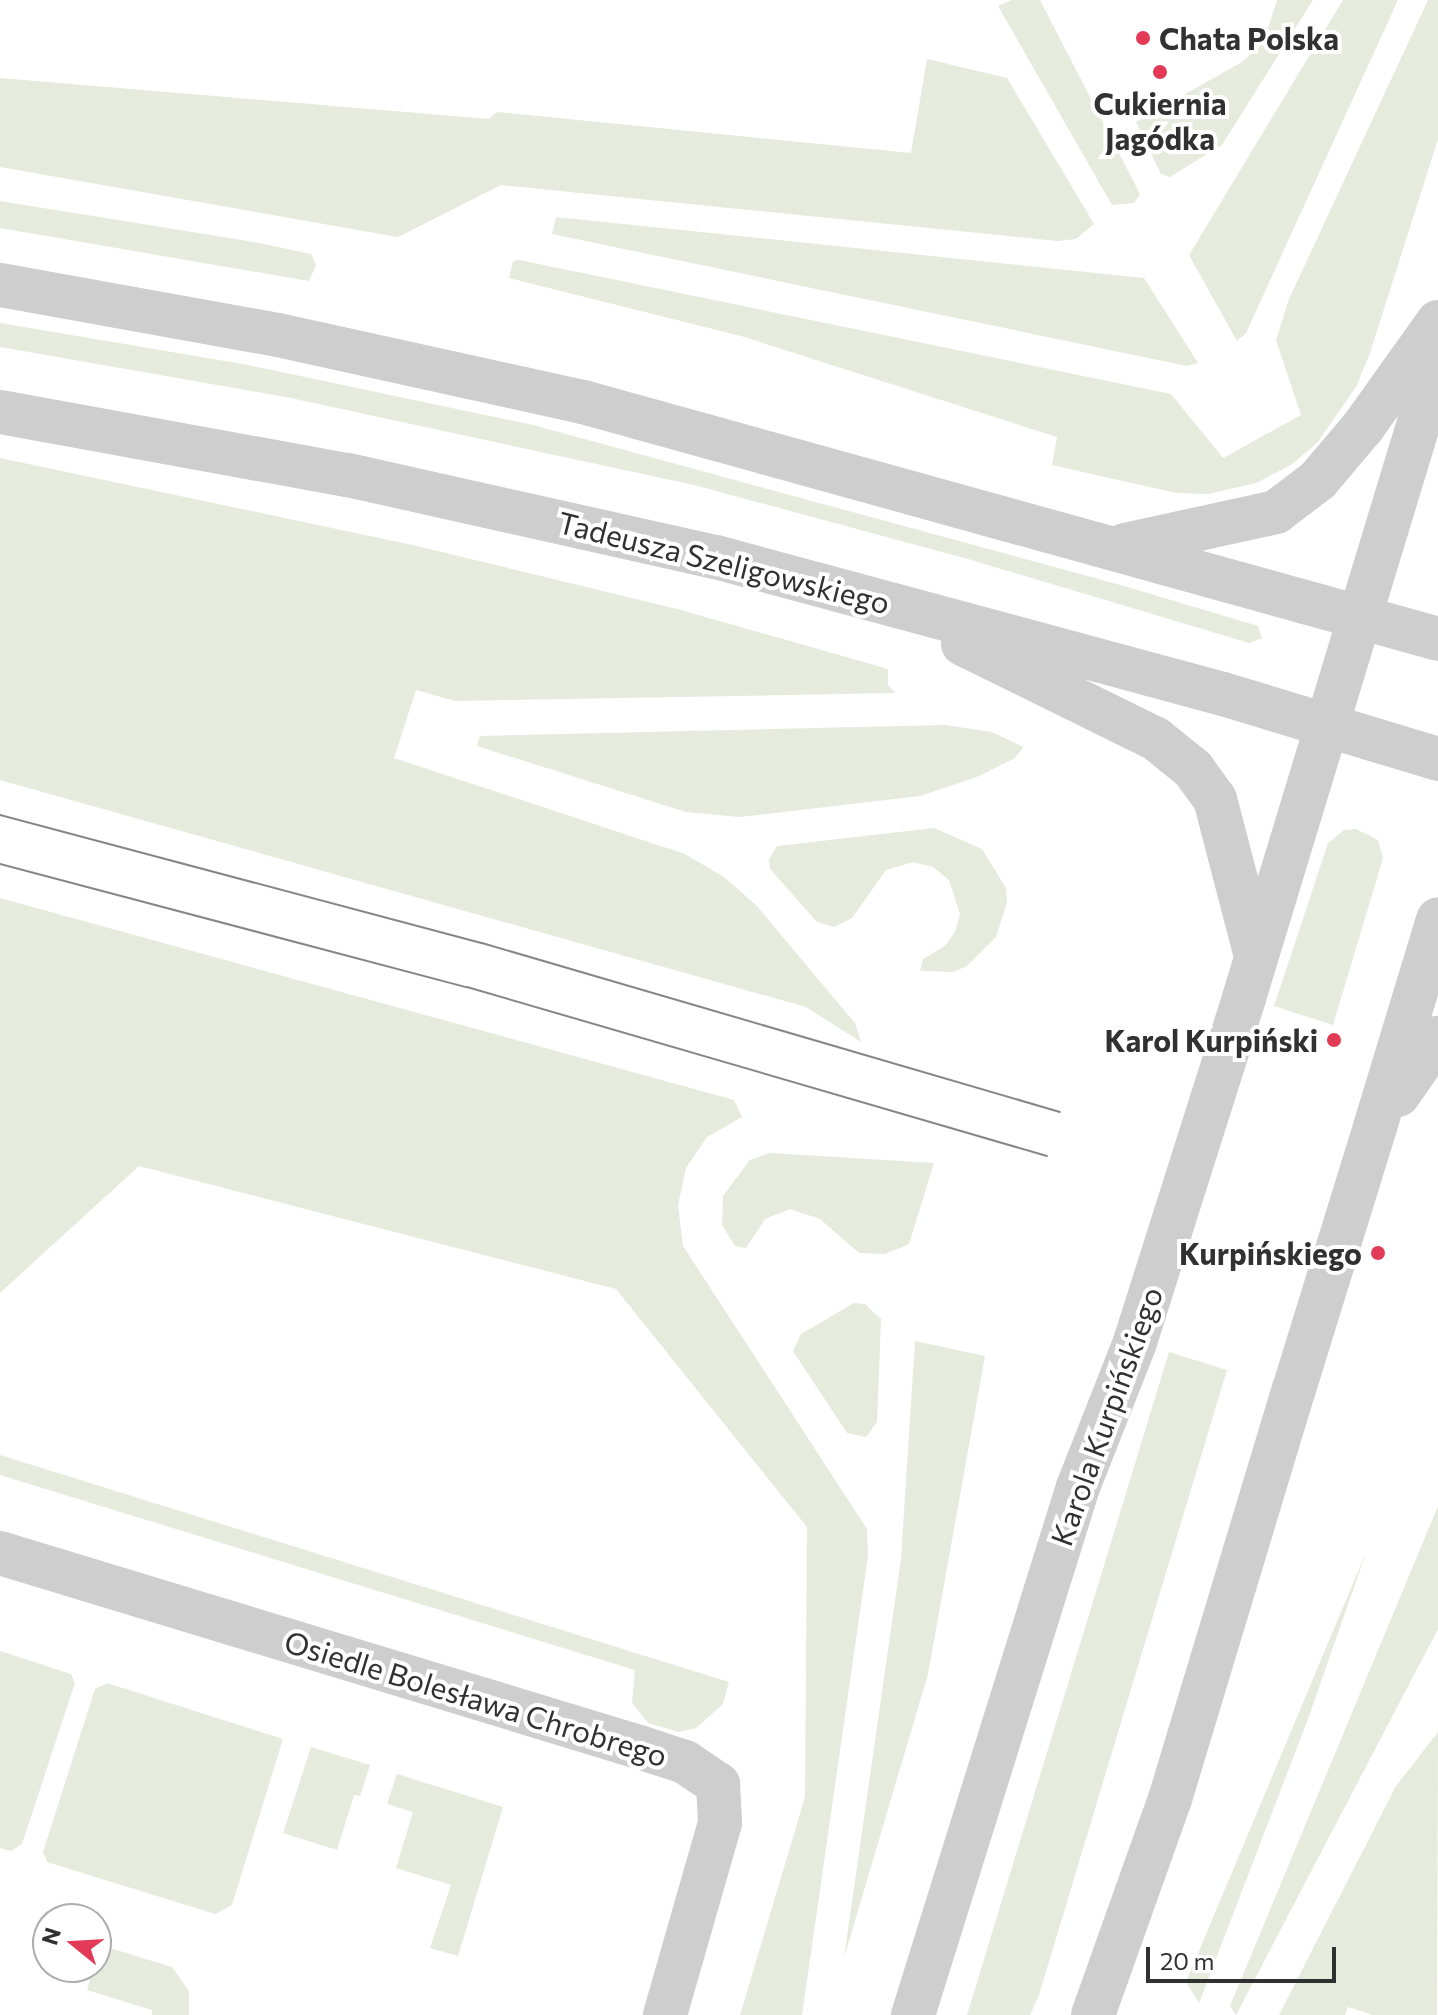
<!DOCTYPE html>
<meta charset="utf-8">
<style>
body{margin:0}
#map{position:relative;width:1438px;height:2015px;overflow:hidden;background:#fff;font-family:Commissioner,sans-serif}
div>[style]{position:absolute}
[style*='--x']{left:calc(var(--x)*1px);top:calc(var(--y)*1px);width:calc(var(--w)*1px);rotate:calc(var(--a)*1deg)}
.green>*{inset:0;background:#e6ebdd}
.minor>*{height:44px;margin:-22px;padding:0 22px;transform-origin:22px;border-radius:22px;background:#cecece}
.tram>*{height:2px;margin:-1px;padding:0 1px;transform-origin:1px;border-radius:1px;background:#868686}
.minor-bridge>*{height:44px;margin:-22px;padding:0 22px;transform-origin:22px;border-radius:22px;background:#cecece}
.dots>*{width:22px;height:22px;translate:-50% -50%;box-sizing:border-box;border:4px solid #fff;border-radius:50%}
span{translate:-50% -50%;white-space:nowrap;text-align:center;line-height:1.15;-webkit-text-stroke:8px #fff;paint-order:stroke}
.poi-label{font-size:30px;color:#313131;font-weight:700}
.left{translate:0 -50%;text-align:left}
.right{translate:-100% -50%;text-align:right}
.street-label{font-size:30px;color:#313131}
.north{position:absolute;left:32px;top:1903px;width:80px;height:80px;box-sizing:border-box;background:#fff;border:2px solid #adadad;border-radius:50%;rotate:288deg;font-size:22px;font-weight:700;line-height:32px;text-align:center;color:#313131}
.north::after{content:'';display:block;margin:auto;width:28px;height:36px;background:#e23a57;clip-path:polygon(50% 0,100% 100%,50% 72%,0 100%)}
.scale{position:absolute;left:1146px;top:1947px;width:190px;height:36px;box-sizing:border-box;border:4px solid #313131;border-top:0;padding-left:10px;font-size:24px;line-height:28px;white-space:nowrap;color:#313131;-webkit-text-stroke:6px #fff;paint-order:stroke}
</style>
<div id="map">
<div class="green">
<i style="clip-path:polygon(1011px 0,1040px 0,1140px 194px,1134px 203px,1112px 205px,998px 6px)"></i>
<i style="clip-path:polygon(1277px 0,1313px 0,1222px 145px,1170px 177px,1161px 174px,1136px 122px,1242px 62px,1263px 44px)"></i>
<i style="clip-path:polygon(1343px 0,1398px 0,1246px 333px,1237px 341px,1189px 255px)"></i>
<i style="clip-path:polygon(1428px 0,1438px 0,1438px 139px,1370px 353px,1356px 387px,1317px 443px,1291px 465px,1256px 483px,1208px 494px,1176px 493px,1052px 465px,1057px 437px,741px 336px,509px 278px,513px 261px,519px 260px,1171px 394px,1223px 458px,1301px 415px,1276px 340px,1289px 299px)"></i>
<i style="clip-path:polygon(927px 59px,1007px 78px,1094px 224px,1076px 239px,1057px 241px,501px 185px,398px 237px,0 167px,0 78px,489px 119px,497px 112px,911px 153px)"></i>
<i style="clip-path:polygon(0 201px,254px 242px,311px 254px,316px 265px,309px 281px,0 228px)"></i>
<i style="clip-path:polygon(556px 217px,1144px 278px,1198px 363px,1187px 366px,552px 234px)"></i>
<i style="clip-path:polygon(0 323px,243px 364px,533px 425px,1124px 586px,1258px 626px,1262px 638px,1249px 643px,968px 559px,694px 485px,286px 397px,0 347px)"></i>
<i style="clip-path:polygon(0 458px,417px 546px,681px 610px,888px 669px,888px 685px,895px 693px,455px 701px,416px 690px,394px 758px,685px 854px,724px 877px,756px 905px,855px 1023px,861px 1042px,806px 1007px,0 780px)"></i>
<i style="clip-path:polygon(945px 725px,992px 732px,1023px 747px,1015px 758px,979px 776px,920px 796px,740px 817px,686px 812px,477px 746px,480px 736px)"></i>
<i style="clip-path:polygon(934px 828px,982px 849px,1006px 888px,1007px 903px,996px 937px,967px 966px,953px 972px,920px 971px,923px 959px,945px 946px,955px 932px,960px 914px,949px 880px,933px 867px,913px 862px,886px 870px,852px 918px,834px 927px,817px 922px,770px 869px,769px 859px,777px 846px)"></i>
<i style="clip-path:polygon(1356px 829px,1378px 840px,1383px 858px,1333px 1025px,1274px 1006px,1328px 843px,1344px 830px)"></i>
<i style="clip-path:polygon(0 898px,734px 1100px,742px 1117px,707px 1137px,686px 1168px,678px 1205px,683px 1246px,867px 1529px,868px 1556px,802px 2015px,740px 2015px,805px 1797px,807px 1527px,616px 1289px,139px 1166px,0 1293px)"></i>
<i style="clip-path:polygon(770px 1153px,934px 1163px,909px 1244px,885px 1254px,859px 1253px,820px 1219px,790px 1209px,765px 1219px,746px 1248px,735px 1246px,722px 1225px,723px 1196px,750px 1160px)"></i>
<i style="clip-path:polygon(854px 1303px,865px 1304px,881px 1319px,877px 1422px,866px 1437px,847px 1433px,793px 1351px,801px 1334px)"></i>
<i style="clip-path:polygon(915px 1341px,985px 1356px,928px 1674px,844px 1958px,901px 1559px)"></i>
<i style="clip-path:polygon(1169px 1352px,1227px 1370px,1039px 1995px,1030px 2015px,967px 2015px)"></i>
<i style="clip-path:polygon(0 1455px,729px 1682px,723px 1704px,696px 1728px,679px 1732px,648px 1723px,632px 1703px,635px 1670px,0 1475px)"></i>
<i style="clip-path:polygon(1438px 1506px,1438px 1629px,1236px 2015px,1230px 2006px)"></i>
<i style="clip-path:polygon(1367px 1550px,1308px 1719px,1199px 2003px,1186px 1982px)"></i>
<i style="clip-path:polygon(0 1651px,71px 1674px,75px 1683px,22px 1844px,11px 1851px,0 1848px)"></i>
<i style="clip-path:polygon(107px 1683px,283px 1739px,232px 1905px,215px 1914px,47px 1862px,43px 1852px,95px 1689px)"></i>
<i style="clip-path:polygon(1438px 1732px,1437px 2015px,1373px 2015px,1348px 2007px,1345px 2015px,1279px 2015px,1396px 1786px)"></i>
<i style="clip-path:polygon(311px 1747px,370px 1765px,360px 1796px,354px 1795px,337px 1850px,283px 1833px)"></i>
<i style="clip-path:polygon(397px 1774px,503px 1807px,458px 1956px,430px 1948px,451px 1885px,396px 1868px,413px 1812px,387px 1804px)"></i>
<i style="clip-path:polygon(100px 1945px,172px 1967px,189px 1991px,189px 2015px,152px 2015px,152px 2010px,87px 1990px)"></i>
</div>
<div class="minor">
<i style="--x:0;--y:285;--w:282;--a:10.2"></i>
<i style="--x:278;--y:335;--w:312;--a:12.4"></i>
<i style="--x:583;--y:402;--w:887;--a:15.49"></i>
<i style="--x:0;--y:412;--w:354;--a:10.3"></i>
<i style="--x:348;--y:475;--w:377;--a:12.6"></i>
<i style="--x:716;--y:557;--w:525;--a:15.12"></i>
<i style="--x:1223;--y:694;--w:225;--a:16.8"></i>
<i style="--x:1125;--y:545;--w:155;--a:-12.3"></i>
<i style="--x:1276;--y:512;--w:53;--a:-37.3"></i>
<i style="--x:1318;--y:480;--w:70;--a:-49.7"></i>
<i style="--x:1363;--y:427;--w:129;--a:-54.5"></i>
<i style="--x:963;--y:644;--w:215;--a:26.2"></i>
<i style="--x:1156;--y:739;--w:48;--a:39"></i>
<i style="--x:1193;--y:769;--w:37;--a:54"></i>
<i style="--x:1215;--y:799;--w:159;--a:75.4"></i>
<i style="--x:1244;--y:998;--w:667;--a:-73.09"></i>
<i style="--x:1398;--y:1095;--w:70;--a:-54.9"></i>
<i style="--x:1375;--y:1127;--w:217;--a:-73.1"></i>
<i style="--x:0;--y:1553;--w:668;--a:16.89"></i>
<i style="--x:639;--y:1747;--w:48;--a:18.1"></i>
<i style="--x:685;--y:1762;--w:40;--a:34"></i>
<i style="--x:718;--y:1784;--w:39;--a:87"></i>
<i style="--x:720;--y:1823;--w:200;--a:106"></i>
<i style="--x:913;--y:2015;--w:553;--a:-72.65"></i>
<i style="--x:1078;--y:1487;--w:156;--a:-68.5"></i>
<i style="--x:1093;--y:2015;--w:229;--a:-70.4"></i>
<i style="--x:1170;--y:1799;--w:428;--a:-73.2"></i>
</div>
<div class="tram">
<i style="--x:0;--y:815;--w:499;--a:14.9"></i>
<i style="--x:482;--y:943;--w:602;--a:16.3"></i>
<i style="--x:0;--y:864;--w:483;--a:14.8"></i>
<i style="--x:467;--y:987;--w:604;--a:16.25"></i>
</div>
<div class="minor-bridge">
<i style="--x:1135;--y:1342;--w:361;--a:-72.4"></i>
<i style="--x:1294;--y:1389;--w:274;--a:-72.8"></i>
</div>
<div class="dots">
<i style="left:1143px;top:38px;background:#e23a57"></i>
<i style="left:1160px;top:72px;background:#e23a57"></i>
<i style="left:1334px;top:1040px;background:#e23a57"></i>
<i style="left:1378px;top:1253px;background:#e23a57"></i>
</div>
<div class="poi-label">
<span class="left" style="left:1159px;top:38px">Chata Polska</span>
<span style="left:1160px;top:120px">Cukiernia<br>Jagódka</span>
<span class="right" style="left:1318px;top:1040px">Karol Kurpiński</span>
<span class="right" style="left:1362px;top:1253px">Kurpińskiego</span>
</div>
<div class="street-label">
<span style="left:724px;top:562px;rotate:14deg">Tadeusza Szeligowskiego</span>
<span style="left:1106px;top:1416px;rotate:-70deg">Karola Kurpińskiego</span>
<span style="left:476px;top:1698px;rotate:17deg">Osiedle Bolesława Chrobrego</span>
</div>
<div class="north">N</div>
<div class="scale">20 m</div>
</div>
